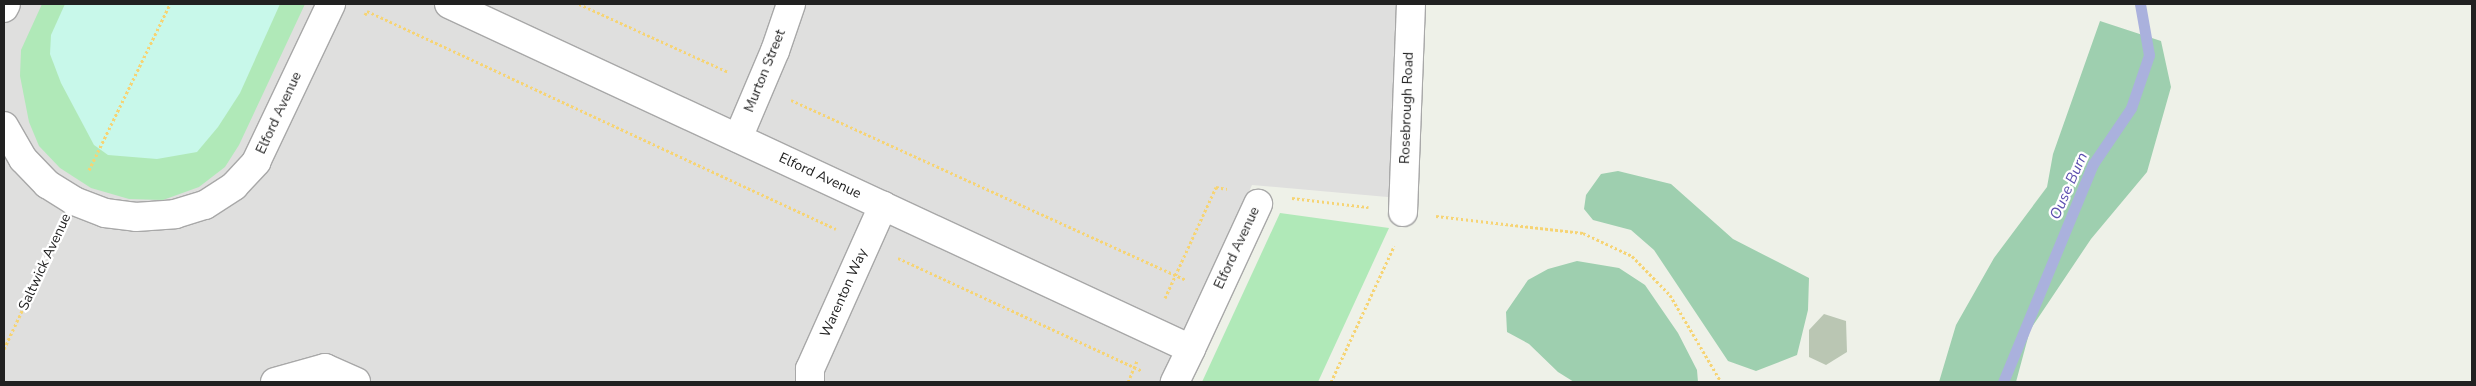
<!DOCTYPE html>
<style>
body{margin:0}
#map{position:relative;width:2476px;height:386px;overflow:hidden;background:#eef1e8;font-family:"Nunito Sans",sans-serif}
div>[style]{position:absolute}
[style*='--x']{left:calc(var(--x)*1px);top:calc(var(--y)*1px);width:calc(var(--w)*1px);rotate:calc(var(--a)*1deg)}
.residential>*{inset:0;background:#dfdfde}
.construction>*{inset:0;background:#bac6b3}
.grass>*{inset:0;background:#b0e9b8}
.forest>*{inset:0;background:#9ecfaf}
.park>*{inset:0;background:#c8f8ea}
.stream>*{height:11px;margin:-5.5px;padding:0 5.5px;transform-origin:5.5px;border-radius:5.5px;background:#aab1dd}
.path>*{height:3px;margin-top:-1.5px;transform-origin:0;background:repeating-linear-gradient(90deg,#f6d474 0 2.5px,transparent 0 5px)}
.roads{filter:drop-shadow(1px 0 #a8a8a8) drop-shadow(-1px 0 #a8a8a8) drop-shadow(0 1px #a8a8a8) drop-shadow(0 -1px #a8a8a8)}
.pedestrian>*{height:28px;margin:-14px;padding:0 14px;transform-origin:14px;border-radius:14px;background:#fff}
.minor>*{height:28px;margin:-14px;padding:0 14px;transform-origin:14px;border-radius:14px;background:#fff}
span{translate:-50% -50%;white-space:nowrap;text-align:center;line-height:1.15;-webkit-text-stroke:4.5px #fff;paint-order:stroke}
.street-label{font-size:14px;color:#212121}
.water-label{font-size:15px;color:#5c4faf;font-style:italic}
.frame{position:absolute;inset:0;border:5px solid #212121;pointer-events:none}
</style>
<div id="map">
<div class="residential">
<i style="clip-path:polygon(4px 4px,1417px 4px,1410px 199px,1252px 185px,1162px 382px,4px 382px)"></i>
</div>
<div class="construction">
<i style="clip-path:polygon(1824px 314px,1846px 321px,1847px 352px,1826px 365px,1809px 357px,1809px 330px)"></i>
</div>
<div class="grass">
<i style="clip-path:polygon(42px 4px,305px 4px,239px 145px,225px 167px,199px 187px,163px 200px,129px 199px,91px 188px,60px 168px,39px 146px,29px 122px,20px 76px,21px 50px)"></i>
<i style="clip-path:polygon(1280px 213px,1389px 228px,1318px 382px,1202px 382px)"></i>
</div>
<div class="forest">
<i style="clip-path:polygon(2100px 21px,2161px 41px,2171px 87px,2147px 172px,2091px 239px,2030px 330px,2016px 382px,1939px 382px,1956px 325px,1994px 258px,2047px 187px,2053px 154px)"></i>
<i style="clip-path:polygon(1618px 171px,1671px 184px,1733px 239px,1809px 278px,1808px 310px,1797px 355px,1756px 371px,1728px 361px,1654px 250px,1631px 230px,1593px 220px,1584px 209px,1586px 195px,1601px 174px)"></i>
<i style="clip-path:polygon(1577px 261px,1619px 268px,1645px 285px,1678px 333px,1697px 370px,1698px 382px,1574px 382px,1558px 372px,1529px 344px,1507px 332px,1506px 312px,1528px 280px,1548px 269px)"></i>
</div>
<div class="park">
<i style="clip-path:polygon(65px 4px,280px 4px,240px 93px,218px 127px,197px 152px,157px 159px,108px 155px,94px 145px,61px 83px,50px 54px,51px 35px)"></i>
</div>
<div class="stream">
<i style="--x:2003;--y:382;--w:236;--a:-67.6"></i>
<i style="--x:2093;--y:164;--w:68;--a:-55.8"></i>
<i style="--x:2131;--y:108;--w:56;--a:-71.2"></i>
<i style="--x:2149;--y:55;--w:52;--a:-100"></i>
</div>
<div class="path">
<i style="--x:579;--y:4;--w:164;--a:24.5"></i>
<i style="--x:365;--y:15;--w:4;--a:-63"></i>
<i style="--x:367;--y:11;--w:517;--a:24.93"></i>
<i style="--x:791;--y:100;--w:434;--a:24.5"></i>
<i style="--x:89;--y:170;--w:185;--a:-64"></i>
<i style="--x:1292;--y:198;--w:77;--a:6.8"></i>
<i style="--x:1436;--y:216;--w:148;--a:6.6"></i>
<i style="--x:1583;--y:233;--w:54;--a:25.1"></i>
<i style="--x:1632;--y:256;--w:54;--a:45.7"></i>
<i style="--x:1670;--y:295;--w:101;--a:59.6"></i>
<i style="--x:898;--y:258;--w:269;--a:24.8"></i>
<i style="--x:1165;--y:298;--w:122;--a:-65.3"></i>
<i style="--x:1216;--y:187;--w:11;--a:10"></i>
<i style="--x:4;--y:349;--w:129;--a:-64.8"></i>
<i style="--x:1128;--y:382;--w:23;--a:-67"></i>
<i style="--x:1331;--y:382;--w:150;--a:-65.1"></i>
</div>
<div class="roads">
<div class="pedestrian">
<i style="--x:1403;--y:212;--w:208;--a:-87.8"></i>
</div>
<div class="minor">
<i style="--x:449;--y:4;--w:818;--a:24.94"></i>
<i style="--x:1191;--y:349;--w:37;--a:116"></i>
<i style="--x:4;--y:8;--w:4;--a:-63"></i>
<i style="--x:4;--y:126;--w:38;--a:60"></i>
<i style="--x:23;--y:159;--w:35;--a:46"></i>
<i style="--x:47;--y:184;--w:32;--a:32"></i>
<i style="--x:74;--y:201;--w:33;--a:21"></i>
<i style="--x:105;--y:213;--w:31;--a:7"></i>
<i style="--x:136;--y:217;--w:39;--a:-4"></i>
<i style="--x:175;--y:214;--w:31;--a:-17"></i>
<i style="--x:205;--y:205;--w:35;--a:-33"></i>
<i style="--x:234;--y:186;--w:33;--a:-47"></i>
<i style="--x:256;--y:162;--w:175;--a:-64.6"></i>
<i style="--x:738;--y:138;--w:95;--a:-67"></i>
<i style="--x:775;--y:51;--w:50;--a:-71.2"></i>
<i style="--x:1191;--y:349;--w:160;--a:-65.2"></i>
<i style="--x:275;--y:382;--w:52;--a:-15.6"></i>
<i style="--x:325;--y:368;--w:34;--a:24"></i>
<i style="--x:810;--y:382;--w:13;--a:-90"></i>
<i style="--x:810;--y:369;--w:179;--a:-65.9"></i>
</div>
</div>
<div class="street-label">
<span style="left:765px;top:71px;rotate:-68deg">Murton Street</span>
<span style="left:1407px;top:108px;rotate:-88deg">Rosebrough Road</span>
<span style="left:279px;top:113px;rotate:-65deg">Elford Avenue</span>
<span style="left:820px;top:176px;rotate:25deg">Elford Avenue</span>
<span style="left:1237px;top:248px;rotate:-65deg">Elford Avenue</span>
<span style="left:45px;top:262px;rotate:-65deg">Saltwick Avenue</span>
<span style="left:844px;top:293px;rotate:-66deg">Warenton Way</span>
</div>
<div class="water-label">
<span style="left:2069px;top:186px;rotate:-66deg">Ouse Burn</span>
</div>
<div class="frame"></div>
</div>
